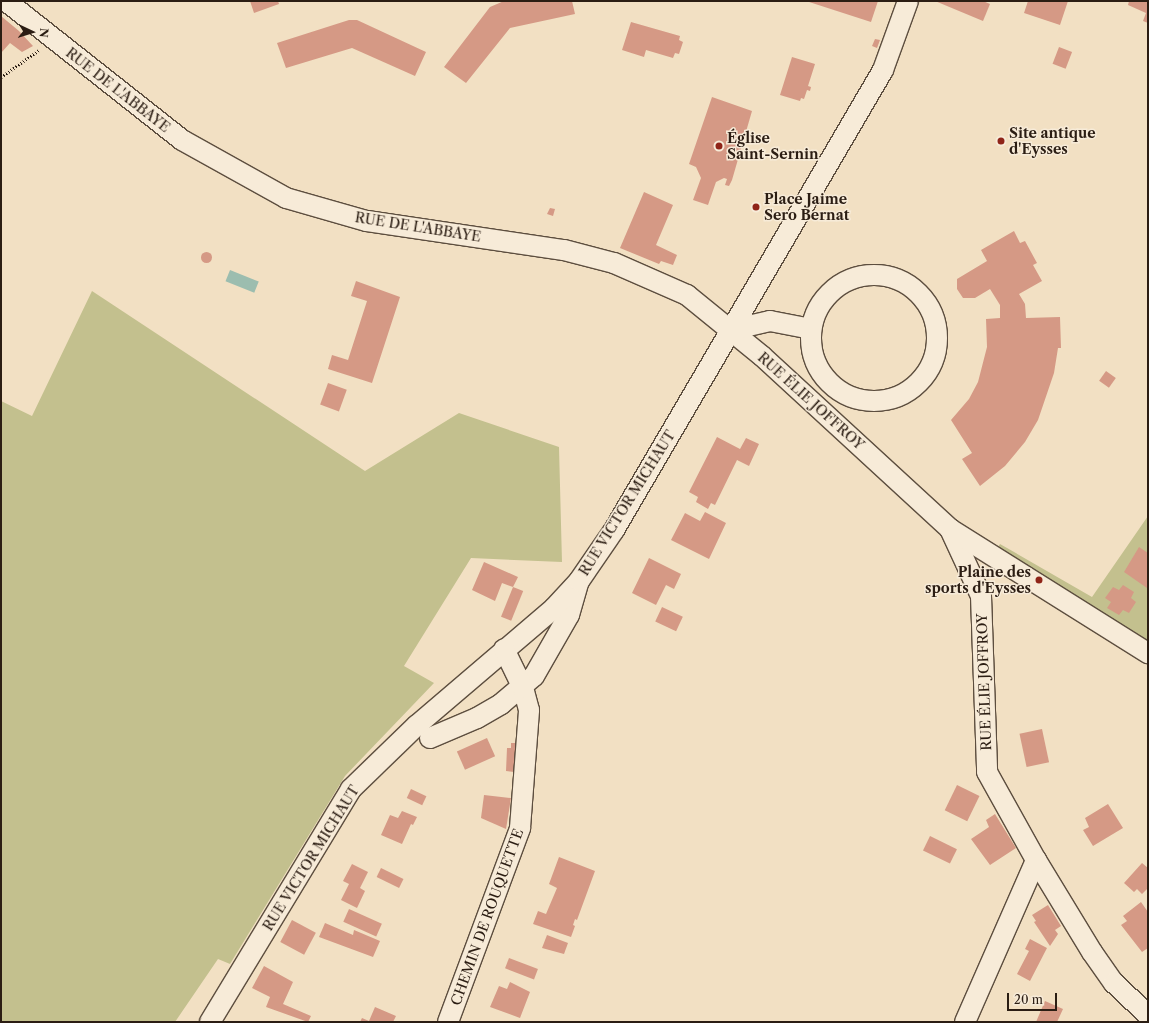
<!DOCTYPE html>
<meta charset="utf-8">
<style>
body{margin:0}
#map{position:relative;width:1149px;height:1023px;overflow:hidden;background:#f2e0c3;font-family:"Libre Caslon Text",serif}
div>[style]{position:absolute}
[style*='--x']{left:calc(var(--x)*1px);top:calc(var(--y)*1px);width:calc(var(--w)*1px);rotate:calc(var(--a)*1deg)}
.green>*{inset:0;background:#c3c08e}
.water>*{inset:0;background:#9cbdaf;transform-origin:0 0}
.building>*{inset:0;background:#d59985;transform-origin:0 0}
.round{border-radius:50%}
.path>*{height:2.5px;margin-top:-1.25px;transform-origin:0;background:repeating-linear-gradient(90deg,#2b1d13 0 1px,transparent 0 3px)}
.roads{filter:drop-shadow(1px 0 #5d4e3f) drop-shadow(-1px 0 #5d4e3f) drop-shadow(0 1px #5d4e3f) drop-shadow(0 -1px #5d4e3f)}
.minor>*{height:20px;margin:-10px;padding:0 10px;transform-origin:10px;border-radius:10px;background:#f7ebd8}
.minor>.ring{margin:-10px;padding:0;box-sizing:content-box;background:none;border:20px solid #f7ebd8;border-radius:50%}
.dots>*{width:11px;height:11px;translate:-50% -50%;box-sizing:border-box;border:2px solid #f7ebd8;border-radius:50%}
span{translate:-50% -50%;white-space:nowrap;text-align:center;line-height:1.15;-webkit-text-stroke:3px #f7ebd8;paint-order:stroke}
.street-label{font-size:14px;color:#2b1d13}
.poi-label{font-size:14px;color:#2b1d13;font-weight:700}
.left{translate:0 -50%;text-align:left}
.right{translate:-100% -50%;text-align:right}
.frame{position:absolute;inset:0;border:2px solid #2b1d13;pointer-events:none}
.north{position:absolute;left:12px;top:12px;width:40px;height:40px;-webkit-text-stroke:3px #f7ebd8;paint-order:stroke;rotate:94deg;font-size:11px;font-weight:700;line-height:16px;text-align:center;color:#2b1d13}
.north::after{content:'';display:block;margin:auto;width:14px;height:18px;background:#2b1d13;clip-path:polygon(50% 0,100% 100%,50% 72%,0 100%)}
.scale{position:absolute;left:1007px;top:993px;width:50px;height:18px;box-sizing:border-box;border:2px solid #2b1d13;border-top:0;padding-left:5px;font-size:12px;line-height:14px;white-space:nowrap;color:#2b1d13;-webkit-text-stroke:3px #f7ebd8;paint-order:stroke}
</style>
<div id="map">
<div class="green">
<i style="clip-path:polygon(92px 291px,365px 471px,459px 413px,559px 447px,562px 562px,471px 558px,404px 666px,434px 683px,345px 776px,230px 964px,218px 959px,175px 1022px,1px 1022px,1px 401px,32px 416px)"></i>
<i style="clip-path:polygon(1148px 516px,1148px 665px,989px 562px,1000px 544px,1092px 597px)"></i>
</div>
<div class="water">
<i style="left:230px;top:270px;width:31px;height:12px;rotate:22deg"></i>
</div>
<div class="building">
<i style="clip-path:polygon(250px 1px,278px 1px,279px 4px,254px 13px)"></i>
<i style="clip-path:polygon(504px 1px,572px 1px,575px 14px,510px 28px,466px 83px,444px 67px,490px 7px)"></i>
<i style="clip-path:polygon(806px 1px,878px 1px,871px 22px)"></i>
<i style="clip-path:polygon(935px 1px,983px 1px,990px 4px,983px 21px)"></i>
<i style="clip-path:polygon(1028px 1px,1068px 1px,1060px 25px,1024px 13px)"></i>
<i style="clip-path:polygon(1129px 1px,1148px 1px,1148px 23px,1143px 21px,1146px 13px,1128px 5px)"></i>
<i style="clip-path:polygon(1px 16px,19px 31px,33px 46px,22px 52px,10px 43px,1px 53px)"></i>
<i style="clip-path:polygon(349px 20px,357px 20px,426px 52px,415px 76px,352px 48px,286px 68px,277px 43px)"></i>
<i style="clip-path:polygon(631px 22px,680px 36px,679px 40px,683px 42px,679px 54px,675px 53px,673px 58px,646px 50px,644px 57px,622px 50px)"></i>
<i style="clip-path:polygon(875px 39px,880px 40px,877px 48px,872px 46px)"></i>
<i style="left:1059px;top:47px;width:14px;height:18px;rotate:21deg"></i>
<i style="clip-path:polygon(792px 57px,815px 64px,808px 86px,811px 87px,810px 91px,807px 90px,804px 99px,801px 98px,800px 101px,780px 95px)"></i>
<i style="clip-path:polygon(712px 97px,752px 111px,732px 180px,729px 186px,725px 185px,727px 179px,724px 178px,716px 182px,708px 205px,693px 200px,701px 178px,696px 167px,689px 164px)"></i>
<i style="clip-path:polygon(644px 192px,673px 205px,656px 245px,677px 255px,673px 265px,661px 261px,659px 264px,620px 248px)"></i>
<i style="clip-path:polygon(550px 208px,555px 209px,553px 216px,547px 214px)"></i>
<i style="clip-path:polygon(1014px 231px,1020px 243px,1025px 241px,1037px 263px,1033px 265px,1042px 281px,1019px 294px,1025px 304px,1026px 318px,1060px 317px,1061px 348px,1058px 348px,1054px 373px,1038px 420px,1025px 442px,1005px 466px,980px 486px,962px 459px,972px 453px,951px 420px,969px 399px,978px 382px,987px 347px,986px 319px,1000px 318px,1000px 305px,990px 289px,975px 298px,963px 298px,957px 289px,957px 279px,987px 261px,981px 250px)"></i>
<i class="round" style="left:200.5px;top:251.5px;width:11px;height:11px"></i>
<i style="clip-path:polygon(356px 281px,400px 297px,372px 383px,328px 369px,332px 355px,348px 360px,367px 301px,351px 296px)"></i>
<i style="left:1106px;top:371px;width:12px;height:12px;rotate:35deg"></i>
<i style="left:328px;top:383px;width:20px;height:23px;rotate:20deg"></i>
<i style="clip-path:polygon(717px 437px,740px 449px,746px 438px,759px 444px,749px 466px,737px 460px,715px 505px,711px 503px,708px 509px,696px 502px,698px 497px,689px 492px)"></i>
<i style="clip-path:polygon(705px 512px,726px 523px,709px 559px,671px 540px,685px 513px,700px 521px)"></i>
<i style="clip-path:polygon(1139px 547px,1148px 553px,1147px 588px,1124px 572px)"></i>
<i style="clip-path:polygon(649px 558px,681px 574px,674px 589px,666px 585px,656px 605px,632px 593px)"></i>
<i style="clip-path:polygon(484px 562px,518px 577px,513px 587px,502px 583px,495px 601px,472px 590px)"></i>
<i style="clip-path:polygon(1123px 585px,1134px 592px,1131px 598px,1136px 602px,1129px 613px,1123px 610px,1119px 615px,1107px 608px,1111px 602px,1105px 598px,1113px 587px,1119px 590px)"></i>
<i style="left:513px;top:587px;width:11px;height:32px;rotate:22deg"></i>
<i style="left:662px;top:607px;width:23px;height:16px;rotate:25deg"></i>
<i style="left:1042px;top:729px;width:34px;height:23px;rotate:78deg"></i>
<i style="left:487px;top:738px;width:20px;height:33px;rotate:66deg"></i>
<i style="clip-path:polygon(511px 743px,516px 743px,514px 772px,506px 771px,507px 748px,511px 748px)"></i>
<i style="left:957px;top:785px;width:25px;height:28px;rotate:26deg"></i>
<i style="left:411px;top:789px;width:17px;height:10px;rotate:25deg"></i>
<i style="clip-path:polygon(484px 795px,511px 798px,506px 829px,481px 818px)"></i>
<i style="clip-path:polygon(1108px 804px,1123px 828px,1093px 846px,1083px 830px,1089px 827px,1085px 818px)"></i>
<i style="clip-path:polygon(402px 811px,417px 817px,413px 825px,411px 824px,402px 844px,381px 835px,390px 815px,398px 818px)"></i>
<i style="clip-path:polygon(995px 814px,1016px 848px,990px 865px,971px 839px,989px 827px,986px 820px)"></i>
<i style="left:930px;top:836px;width:30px;height:16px;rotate:26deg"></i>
<i style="clip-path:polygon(559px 857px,595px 871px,577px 920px,575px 919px,573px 925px,575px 926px,571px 937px,533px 924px,538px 911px,546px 914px,557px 888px,549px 884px)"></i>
<i style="clip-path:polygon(1142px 863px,1148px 868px,1148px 888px,1142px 894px,1137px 889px,1134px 892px,1124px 883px)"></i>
<i style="clip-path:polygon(352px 864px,368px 872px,360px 888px,365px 891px,357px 908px,341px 900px,349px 884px,343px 881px)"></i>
<i style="left:381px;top:868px;width:25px;height:10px;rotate:26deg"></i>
<i style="clip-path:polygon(1141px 902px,1148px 912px,1148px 948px,1142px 952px,1121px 925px,1127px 921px,1123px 916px)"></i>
<i style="clip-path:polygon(1048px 905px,1061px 926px,1055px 930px,1058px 934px,1050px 946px,1034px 922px,1036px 921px,1032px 915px)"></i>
<i style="left:349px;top:909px;width:36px;height:14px;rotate:24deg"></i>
<i style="left:292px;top:920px;width:27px;height:25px;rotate:28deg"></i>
<i style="clip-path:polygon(325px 923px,353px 935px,354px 930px,380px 941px,373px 957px,319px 937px)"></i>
<i style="clip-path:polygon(547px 935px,568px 943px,564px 954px,542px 948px)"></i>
<i style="clip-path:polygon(1030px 939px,1047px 948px,1030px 981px,1017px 974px,1029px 951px,1025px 949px)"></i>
<i style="left:509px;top:958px;width:31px;height:11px;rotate:21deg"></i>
<i style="clip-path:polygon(264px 966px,293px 982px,283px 1004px,311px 1016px,308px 1022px,266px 1007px,270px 997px,252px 988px)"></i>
<i style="clip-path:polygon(510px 982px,530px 992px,520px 1018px,490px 1007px,499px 986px,507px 989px)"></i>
<i style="clip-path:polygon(1045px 1001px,1063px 1009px,1057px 1022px,1036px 1022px)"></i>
<i style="clip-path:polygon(375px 1007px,396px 1016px,393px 1022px,360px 1022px,362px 1018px,369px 1021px)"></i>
</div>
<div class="path">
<i style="--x:1;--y:77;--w:47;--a:-35.4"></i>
</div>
<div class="roads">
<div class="minor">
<i style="--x:6;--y:1;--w:224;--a:38.3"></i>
<i style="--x:182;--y:140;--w:119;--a:29.1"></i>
<i style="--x:286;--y:198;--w:84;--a:15.9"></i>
<i style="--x:367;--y:221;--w:199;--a:8.4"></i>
<i style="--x:564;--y:250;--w:52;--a:14.6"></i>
<i style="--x:614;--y:263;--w:80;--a:23.7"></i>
<i style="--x:687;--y:295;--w:97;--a:39.1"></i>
<i style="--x:762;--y:356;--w:255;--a:42.6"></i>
<i style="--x:950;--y:529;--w:74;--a:65.2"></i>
<i style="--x:981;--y:596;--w:176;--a:88"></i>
<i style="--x:987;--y:772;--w:101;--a:60.9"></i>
<i style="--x:1036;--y:860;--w:108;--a:58.7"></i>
<i style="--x:1092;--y:952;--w:38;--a:55"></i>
<i style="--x:1114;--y:983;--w:47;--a:43.3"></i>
<i class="ring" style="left:811px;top:275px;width:106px;height:106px"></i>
<i style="--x:731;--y:330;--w:40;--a:-13"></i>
<i style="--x:770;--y:321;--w:42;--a:11"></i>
<i style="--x:950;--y:529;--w:234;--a:32.1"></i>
<i style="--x:430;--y:738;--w:51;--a:-23.1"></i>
<i style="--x:477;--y:718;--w:28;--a:-30"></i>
<i style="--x:501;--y:704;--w:43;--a:-40.3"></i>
<i style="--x:534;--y:676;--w:70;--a:-60.2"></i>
<i style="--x:569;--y:615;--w:32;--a:-74"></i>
<i style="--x:210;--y:1022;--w:272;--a:-58.8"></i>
<i style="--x:351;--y:789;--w:91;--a:-44.1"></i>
<i style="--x:416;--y:726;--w:182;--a:-40.5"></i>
<i style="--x:554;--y:608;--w:37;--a:-47"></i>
<i style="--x:579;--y:581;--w:62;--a:-55.5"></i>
<i style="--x:614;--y:530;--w:533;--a:-59.68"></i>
<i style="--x:883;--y:70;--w:73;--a:-70.1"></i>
<i style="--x:448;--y:1022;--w:207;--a:-69.6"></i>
<i style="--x:520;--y:828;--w:118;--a:-85.6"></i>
<i style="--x:529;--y:710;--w:23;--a:-105"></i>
<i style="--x:523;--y:688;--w:43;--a:-116"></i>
<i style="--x:965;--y:1022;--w:177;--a:-66.3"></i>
</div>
</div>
<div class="dots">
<i style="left:1001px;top:141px;background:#8f2418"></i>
<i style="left:719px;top:146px;background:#8f2418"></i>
<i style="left:756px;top:207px;background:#8f2418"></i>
<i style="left:1039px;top:580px;background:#8f2418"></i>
</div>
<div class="street-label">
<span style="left:118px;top:90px;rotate:38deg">RUE DE L'ABBAYE</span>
<span style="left:418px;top:227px;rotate:9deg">RUE DE L'ABBAYE</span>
<span style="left:811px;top:401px;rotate:42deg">RUE ÉLIE JOFFROY</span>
<span style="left:627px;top:503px;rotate:-58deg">RUE VICTOR MICHAUT</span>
<span style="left:984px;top:682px;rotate:-92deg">RUE ÉLIE JOFFROY</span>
<span style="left:311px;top:858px;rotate:-58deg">RUE VICTOR MICHAUT</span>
<span style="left:487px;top:917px;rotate:-70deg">CHEMIN DE ROUQUETTE</span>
</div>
<div class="poi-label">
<span class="left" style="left:1009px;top:141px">Site antique<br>d'Eysses</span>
<span class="left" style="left:727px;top:146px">Église<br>Saint-Sernin</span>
<span class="left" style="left:764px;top:207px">Place Jaime<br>Sero Bernat</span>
<span class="right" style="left:1031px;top:580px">Plaine des<br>sports d'Eysses</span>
</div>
<div class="frame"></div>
<div class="north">N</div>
<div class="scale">20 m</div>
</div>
